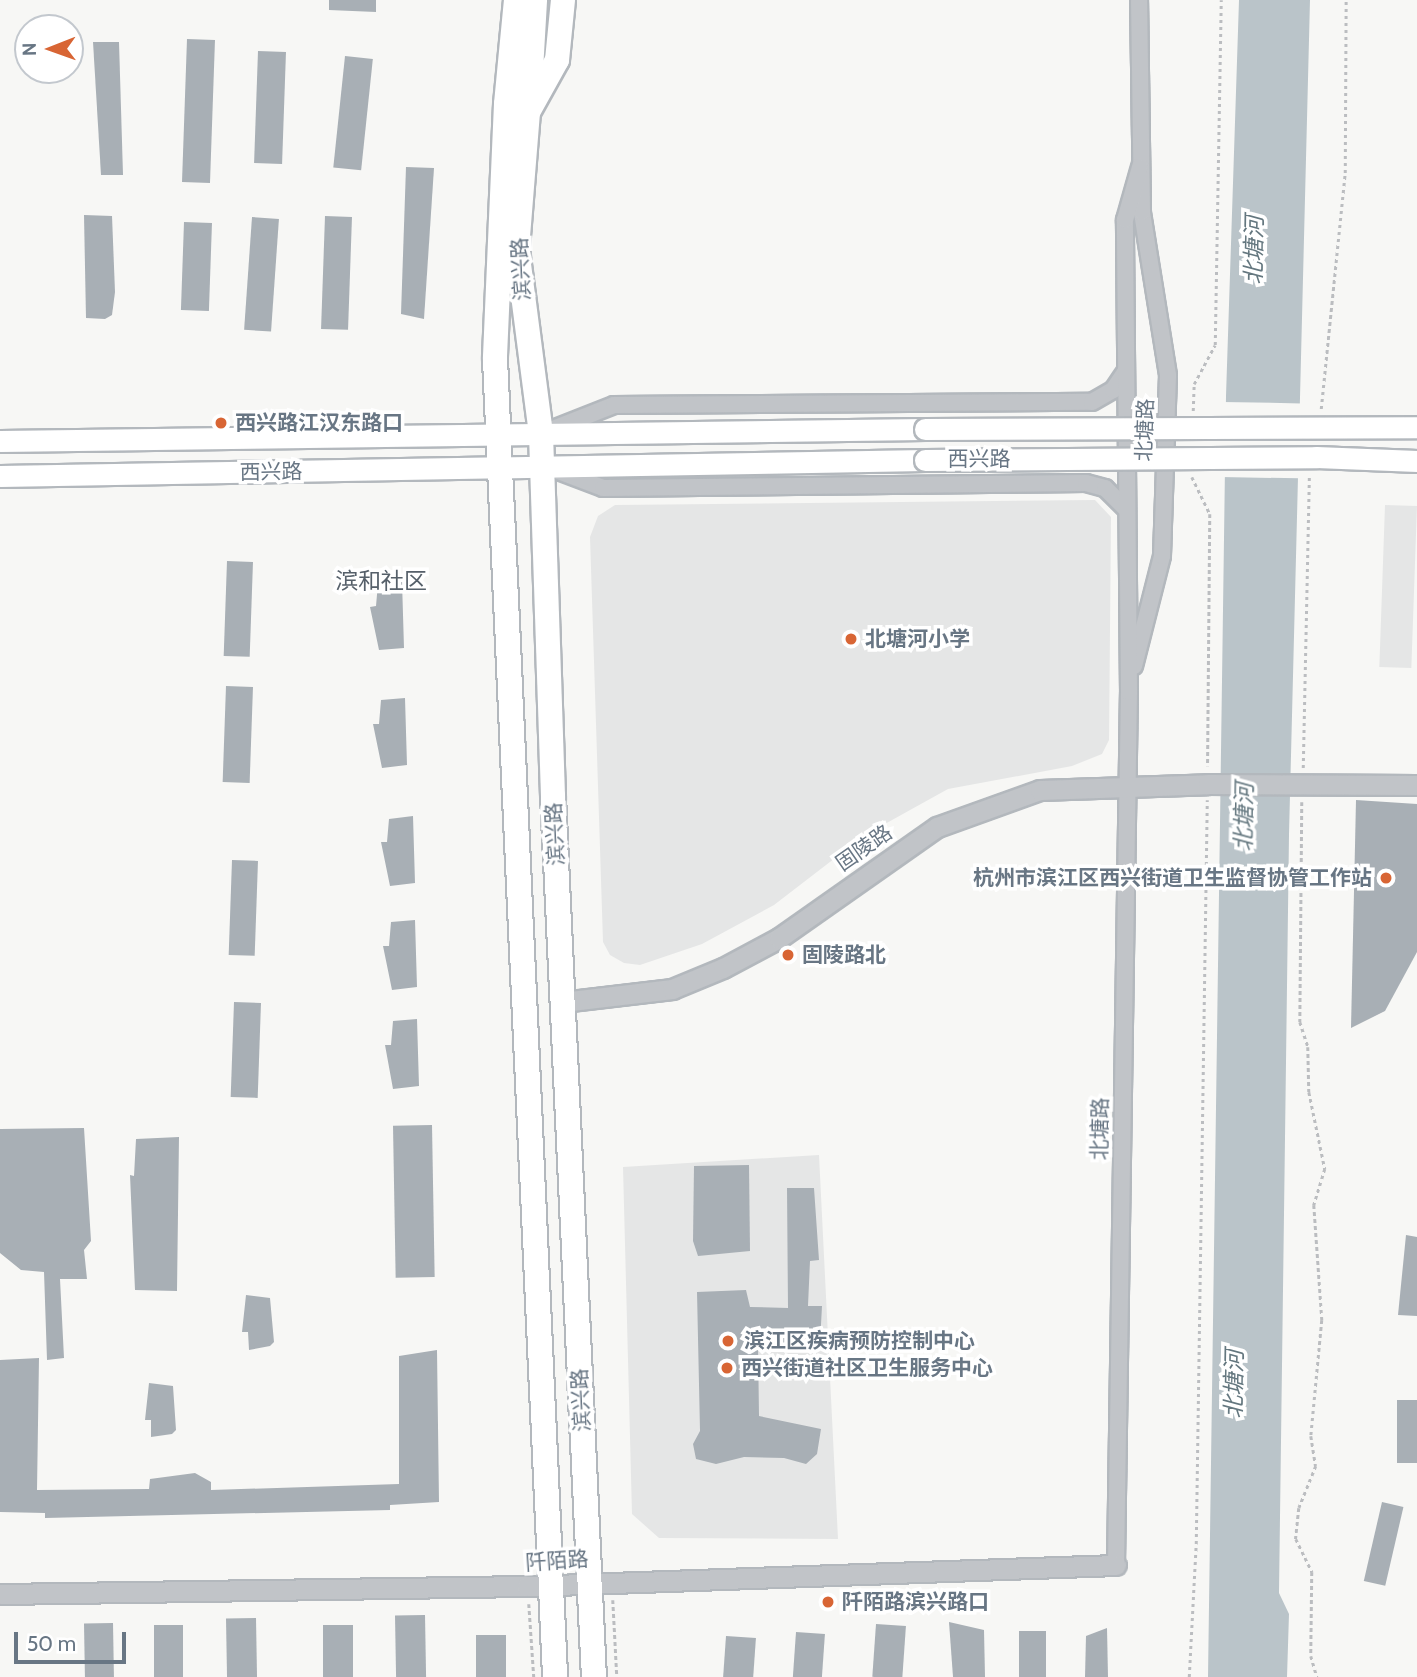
<!DOCTYPE html>
<meta charset="utf-8">
<style>
body{margin:0}
#map{position:relative;width:1417px;height:1677px;overflow:hidden;background:#f7f7f5;font-family:Cabin,"Noto Sans SC",sans-serif}
div>[style]{position:absolute}
[style*='--x']{left:calc(var(--x)*1px);top:calc(var(--y)*1px);width:calc(var(--w)*1px);rotate:calc(var(--a)*1deg)}
.built>*{inset:0;background:#e5e6e6;transform-origin:0 0}
.water>*{inset:0;background:#bac4c9}
.pier>*{inset:0;background:#f7f7f5;transform-origin:0 0}
.building>*{inset:0;background:#a8afb5;transform-origin:0 0}
.path>*{height:2.5px;margin-top:-1.25px;transform-origin:0;background:repeating-linear-gradient(90deg,#bbbdc0 0 3.5px,transparent 0 7px)}
.roads{filter:drop-shadow(2px 0 #b3b8bd) drop-shadow(-2px 0 #b3b8bd) drop-shadow(0 2px #b3b8bd) drop-shadow(0 -2px #b3b8bd)}
.minor>*{height:16px;margin:-8px;padding:0 8px;transform-origin:8px;border-radius:8px;background:#c1c4c8}
.tertiary>*{height:19px;margin:-9.5px;padding:0 9.5px;transform-origin:9.5px;border-radius:9.5px;background:#c1c4c8}
.secondary>*{height:21px;margin:-10.5px;padding:0 10.5px;transform-origin:10.5px;border-radius:10.5px;background:#fff}
.primary>*{height:24px;margin:-12px;padding:0 12px;transform-origin:12px;border-radius:12px;background:#fff}
.bridges{filter:drop-shadow(2px 0 #b3b8bd) drop-shadow(-2px 0 #b3b8bd) drop-shadow(0 2px #b3b8bd) drop-shadow(0 -2px #b3b8bd)}
.secondary-bridge>*{height:21px;margin:-10.5px;padding:0 10.5px;transform-origin:10.5px;border-radius:10.5px;background:#fff}
.dots>*{width:19px;height:19px;translate:-50% -50%;box-sizing:border-box;border:4px solid #fff;border-radius:50%}
span{translate:-50% -50%;white-space:nowrap;text-align:center;line-height:1.15;-webkit-text-stroke:7px #fff;paint-order:stroke}
.street-label{font-size:21px;color:#687684}
.poi-label{font-size:21px;color:#687684;font-weight:700}
.left{translate:0 -50%;text-align:left}
.right{translate:-100% -50%;text-align:right}
.water-label{font-size:23px;color:#64777f;font-style:italic}
.neighbourhood-label{font-size:23px;color:#56606a}
.north{position:absolute;left:14px;top:14px;width:70px;height:70px;box-sizing:border-box;background:#fff;border:2px solid #c3c8ce;border-radius:50%;rotate:269deg;font-size:19px;font-weight:700;line-height:28px;text-align:center;color:#687684}
.north::after{content:'';display:block;margin:auto;width:24px;height:32px;background:#d86534;clip-path:polygon(50% 0,100% 100%,50% 72%,0 100%)}
.scale{position:absolute;left:14px;top:1632px;width:112px;height:32px;box-sizing:border-box;border:4px solid #687684;border-top:0;padding-left:9px;font-size:21px;line-height:24px;white-space:nowrap;color:#687684;-webkit-text-stroke:5px #fff;paint-order:stroke}
</style>
<div id="map">
<div class="built">
<i style="clip-path:polygon(1095px 500px,1111px 517px,1109px 740px,1102px 754px,1072px 766px,948px 789px,865px 835px,774px 905px,702px 944px,640px 965px,624px 963px,610px 955px,603px 942px,590px 537px,598px 516px,615px 505px)"></i>
<i style="left:1385px;top:505px;width:32px;height:162px;rotate:2deg"></i>
<i style="clip-path:polygon(819px 1155px,838px 1539px,659px 1538px,632px 1514px,623px 1167px)"></i>
</div>
<div class="water">
<i style="clip-path:polygon(1239px 0,1310px 0,1289px 835px,1279px 1593px,1289px 1614px,1287px 1677px,1208px 1677px,1226px 396px)"></i>
</div>
<div class="pier">
<i style="left:1222px;top:402px;width:79px;height:75px;rotate:1deg"></i>
</div>
<div class="building">
<i style="clip-path:polygon(329px 0,376px 0,376px 12px,329px 10px)"></i>
<i style="left:187px;top:39px;width:28px;height:143px;rotate:2deg"></i>
<i style="clip-path:polygon(93px 42px,119px 42px,123px 175px,101px 175px)"></i>
<i style="left:258px;top:51px;width:28px;height:112px;rotate:2deg"></i>
<i style="left:345px;top:56px;width:28px;height:112px;rotate:6deg"></i>
<i style="clip-path:polygon(406px 167px,434px 168px,424px 319px,401px 314px)"></i>
<i style="clip-path:polygon(84px 215px,112px 216px,115px 292px,112px 315px,105px 319px,86px 318px)"></i>
<i style="left:325px;top:216px;width:27px;height:113px;rotate:2deg"></i>
<i style="left:252px;top:217px;width:27px;height:113px;rotate:4deg"></i>
<i style="left:184px;top:222px;width:28px;height:88px;rotate:2deg"></i>
<i style="left:227px;top:561px;width:26px;height:95px;rotate:2deg"></i>
<i style="clip-path:polygon(402px 581px,404px 648px,379px 650px,370px 607px,376px 606px,378px 583px)"></i>
<i style="left:226px;top:686px;width:27px;height:96px;rotate:2deg"></i>
<i style="clip-path:polygon(405px 698px,407px 765px,382px 768px,373px 724px,379px 724px,381px 700px)"></i>
<i style="clip-path:polygon(1356px 800px,1417px 804px,1417px 952px,1385px 1011px,1351px 1028px)"></i>
<i style="clip-path:polygon(413px 816px,415px 883px,390px 886px,381px 842px,387px 842px,389px 819px)"></i>
<i style="left:232px;top:860px;width:26px;height:95px;rotate:2deg"></i>
<i style="clip-path:polygon(415px 920px,417px 987px,392px 990px,383px 946px,389px 946px,391px 922px)"></i>
<i style="left:234px;top:1002px;width:27px;height:95px;rotate:2deg"></i>
<i style="clip-path:polygon(417px 1019px,419px 1086px,393px 1089px,385px 1045px,391px 1045px,393px 1021px)"></i>
<i style="left:432px;top:1125px;width:152px;height:39px;rotate:89deg"></i>
<i style="clip-path:polygon(84px 1128px,91px 1241px,84px 1250px,87px 1279px,60px 1279px,64px 1358px,47px 1360px,44px 1272px,21px 1270px,0 1253px,0 1129px)"></i>
<i style="clip-path:polygon(179px 1137px,177px 1291px,135px 1290px,130px 1175px,134px 1176px,136px 1139px)"></i>
<i style="clip-path:polygon(749px 1165px,750px 1251px,698px 1256px,693px 1241px,694px 1166px)"></i>
<i style="clip-path:polygon(787px 1188px,814px 1188px,819px 1260px,810px 1261px,808px 1306px,822px 1306px,820px 1343px,758px 1344px,759px 1416px,821px 1429px,817px 1454px,806px 1464px,784px 1458px,744px 1457px,716px 1464px,696px 1459px,693px 1444px,700px 1431px,697px 1292px,746px 1290px,750px 1307px,788px 1308px)"></i>
<i style="clip-path:polygon(1406px 1235px,1417px 1237px,1417px 1316px,1398px 1315px)"></i>
<i style="clip-path:polygon(246px 1295px,270px 1298px,274px 1342px,270px 1346px,249px 1350px,248px 1332px,242px 1332px)"></i>
<i style="clip-path:polygon(437px 1350px,439px 1502px,390px 1505px,390px 1510px,45px 1518px,45px 1513px,0 1512px,0 1360px,39px 1358px,37px 1490px,149px 1489px,150px 1479px,195px 1473px,211px 1482px,211px 1490px,399px 1484px,399px 1356px)"></i>
<i style="clip-path:polygon(149px 1383px,173px 1386px,176px 1430px,172px 1434px,151px 1437px,151px 1420px,145px 1420px)"></i>
<i style="left:1397px;top:1400px;width:20px;height:63px"></i>
<i style="left:1382px;top:1502px;width:22px;height:81px;rotate:13deg"></i>
<i style="left:425px;top:1615px;width:62px;height:30px;rotate:89deg"></i>
<i style="left:256px;top:1618px;width:59px;height:30px;rotate:89deg"></i>
<i style="clip-path:polygon(949px 1622px,984px 1630px,985px 1677px,953px 1677px)"></i>
<i style="left:113px;top:1623px;width:54px;height:29px;rotate:89deg"></i>
<i style="left:876px;top:1624px;width:30px;height:53px;rotate:4deg"></i>
<i style="left:154px;top:1625px;width:29px;height:52px"></i>
<i style="left:323px;top:1625px;width:30px;height:52px"></i>
<i style="clip-path:polygon(1107px 1628px,1108px 1677px,1085px 1677px,1086px 1636px)"></i>
<i style="left:1046px;top:1631px;width:46px;height:27px;rotate:90deg"></i>
<i style="left:796px;top:1632px;width:29px;height:45px;rotate:4deg"></i>
<i style="left:506px;top:1635px;width:42px;height:30px;rotate:90deg"></i>
<i style="left:726px;top:1636px;width:30px;height:41px;rotate:4deg"></i>
</div>
<div class="path">
<i style="--x:1321;--y:409;--w:237;--a:-84.2"></i>
<i style="--x:1345;--y:173;--w:173;--a:-89.7"></i>
<i style="--x:1193;--y:411;--w:27;--a:-88"></i>
<i style="--x:1194;--y:384;--w:44;--a:-61.7"></i>
<i style="--x:1215;--y:345;--w:345;--a:-89"></i>
<i style="--x:1192;--y:477;--w:41;--a:64.1"></i>
<i style="--x:1210;--y:514;--w:252;--a:90.5"></i>
<i style="--x:1303;--y:768;--w:294;--a:-88.8"></i>
<i style="--x:1302;--y:802;--w:220;--a:90.5"></i>
<i style="--x:1300;--y:1022;--w:26;--a:72"></i>
<i style="--x:1308;--y:1047;--w:45;--a:88.7"></i>
<i style="--x:1309;--y:1092;--w:79;--a:78.3"></i>
<i style="--x:1325;--y:1169;--w:38;--a:107"></i>
<i style="--x:1314;--y:1205;--w:115;--a:86"></i>
<i style="--x:1322;--y:1320;--w:117;--a:95.4"></i>
<i style="--x:1311;--y:1436;--w:30;--a:81"></i>
<i style="--x:1316;--y:1466;--w:45;--a:112"></i>
<i style="--x:1299;--y:1508;--w:31;--a:96"></i>
<i style="--x:1296;--y:1539;--w:37;--a:64"></i>
<i style="--x:1312;--y:1572;--w:84;--a:90.7"></i>
<i style="--x:1311;--y:1656;--w:22;--a:74"></i>
<i style="--x:613;--y:1600;--w:77;--a:87"></i>
<i style="--x:529;--y:1604;--w:73;--a:86.1"></i>
<i style="--x:1189;--y:1677;--w:133;--a:-87"></i>
<i style="--x:1196;--y:1544;--w:744;--a:-89.15"></i>
</div>
<div class="roads">
<div class="minor">
<i style="--x:548;--y:431;--w:71;--a:-21.5"></i>
<i style="--x:614;--y:405;--w:478;--a:-0.4"></i>
<i style="--x:1092;--y:402;--w:24;--a:-30"></i>
<i style="--x:1113;--y:390;--w:23;--a:-56"></i>
<i style="--x:553;--y:469;--w:53;--a:20.8"></i>
<i style="--x:603;--y:488;--w:483;--a:-0.6"></i>
<i style="--x:1086;--y:483;--w:20;--a:15"></i>
<i style="--x:1105;--y:488;--w:30;--a:45"></i>
<i style="--x:1134;--y:666;--w:114;--a:-75.7"></i>
<i style="--x:1162;--y:556;--w:181;--a:-88.1"></i>
<i style="--x:1168;--y:375;--w:165;--a:-99.1"></i>
<i style="--x:1142;--y:212;--w:212;--a:-90.8"></i>
<i style="--x:1116;--y:1565;--w:873;--a:-89.15"></i>
<i style="--x:1129;--y:692;--w:472;--a:-90.5"></i>
<i style="--x:1125;--y:220;--w:55;--a:-74.2"></i>
</div>
<div class="tertiary">
<i style="--x:562;--y:1002;--w:111;--a:-6.7"></i>
<i style="--x:672;--y:989;--w:55;--a:-22.4"></i>
<i style="--x:723;--y:968;--w:64;--a:-28.2"></i>
<i style="--x:779;--y:938;--w:193;--a:-35.1"></i>
<i style="--x:937;--y:827;--w:109;--a:-19.8"></i>
<i style="--x:1040;--y:790;--w:168;--a:-2"></i>
<i style="--x:1208;--y:784;--w:209;--a:0.3"></i>
<i style="--x:0;--y:1594;--w:527;--a:-0.87"></i>
<i style="--x:527;--y:1586;--w:589;--a:-2.04"></i>
</div>
<div class="secondary">
<i style="--x:0;--y:441;--w:925;--a:-0.74"></i>
<i style="--x:0;--y:476;--w:925;--a:-0.99"></i>
</div>
<div class="primary">
<i style="--x:516;--y:0;--w:104;--a:95.5"></i>
<i style="--x:506;--y:104;--w:255;--a:92.5"></i>
<i style="--x:495;--y:359;--w:1319;--a:87.39"></i>
<i style="--x:563;--y:0;--w:60;--a:95.7"></i>
<i style="--x:557;--y:60;--w:60;--a:119.1"></i>
<i style="--x:528;--y:112;--w:137;--a:94.6"></i>
<i style="--x:517;--y:249;--w:187;--a:82.6"></i>
<i style="--x:541;--y:434;--w:362;--a:88.1"></i>
<i style="--x:553;--y:796;--w:882;--a:87.34"></i>
<i style="--x:529;--y:105;--w:105;--a:-86.7"></i>
</div>
</div>
<div class="bridges">
<div class="secondary-bridge">
<i style="--x:925;--y:429;--w:492;--a:-0.2"></i>
<i style="--x:925;--y:460;--w:391;--a:-0.4"></i>
<i style="--x:1316;--y:457;--w:101;--a:2.3"></i>
</div>
</div>
<div class="dots">
<i style="left:221px;top:423px;background:#d86534"></i>
<i style="left:851px;top:639px;background:#d86534"></i>
<i style="left:1386px;top:878px;background:#d86534"></i>
<i style="left:788px;top:955px;background:#d86534"></i>
<i style="left:728px;top:1341px;background:#d86534"></i>
<i style="left:727px;top:1368px;background:#d86534"></i>
<i style="left:828px;top:1602px;background:#d86534"></i>
</div>
<div class="street-label">
<span style="left:521px;top:269px;rotate:-93deg">滨兴路</span>
<span style="left:1145px;top:430px;rotate:-88deg">北塘路</span>
<span style="left:979px;top:459px">西兴路</span>
<span style="left:271px;top:472px;rotate:-1deg">西兴路</span>
<span style="left:555px;top:834px;rotate:-93deg">滨兴路</span>
<span style="left:864px;top:848px;rotate:-35deg">固陵路</span>
<span style="left:1100px;top:1129px;rotate:-89deg">北塘路</span>
<span style="left:581px;top:1400px;rotate:-93deg">滨兴路</span>
<span style="left:557px;top:1561px;rotate:-4deg">阡陌路</span>
</div>
<div class="poi-label">
<span class="left" style="left:235px;top:423px">西兴路江汉东路口</span>
<span class="left" style="left:865px;top:639px">北塘河小学</span>
<span class="right" style="left:1372px;top:878px">杭州市滨江区西兴街道卫生监督协管工作站</span>
<span class="left" style="left:802px;top:955px">固陵路北</span>
<span class="left" style="left:744px;top:1341px">滨江区疾病预防控制中心</span>
<span class="left" style="left:741px;top:1368px">西兴街道社区卫生服务中心</span>
<span class="left" style="left:842px;top:1602px">阡陌路滨兴路口</span>
</div>
<div class="water-label">
<span style="left:1254px;top:250px;rotate:-89deg">北塘河</span>
<span style="left:1244px;top:817px;rotate:-89deg">北塘河</span>
<span style="left:1234px;top:1384px;rotate:-89deg">北塘河</span>
</div>
<div class="neighbourhood-label">
<span style="left:381px;top:581px">滨和社区</span>
</div>
<div class="north">N</div>
<div class="scale">50 m</div>
</div>
